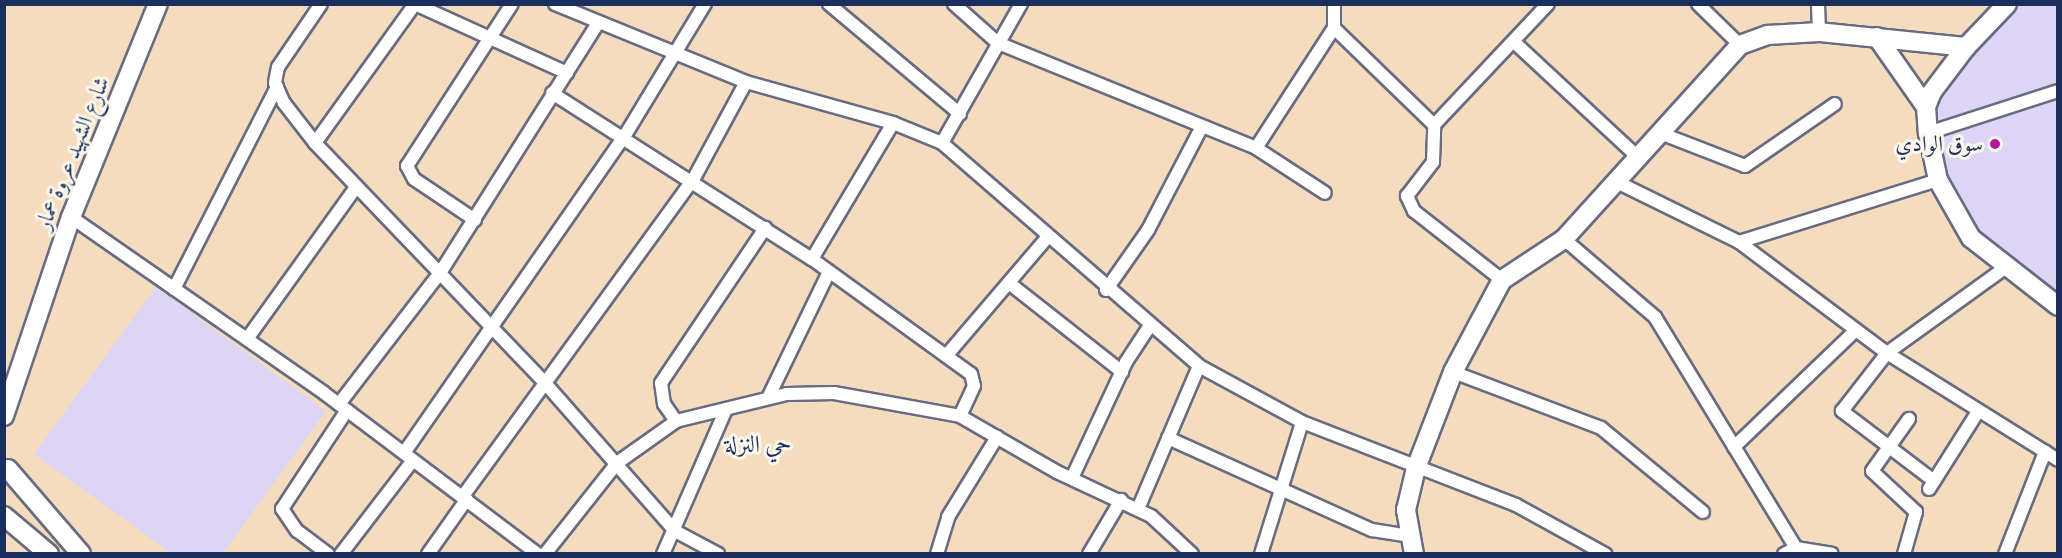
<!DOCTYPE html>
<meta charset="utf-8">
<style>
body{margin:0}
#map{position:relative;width:2062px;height:558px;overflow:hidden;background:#f5dcbf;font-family:"Gentium Book Plus",Amiri,serif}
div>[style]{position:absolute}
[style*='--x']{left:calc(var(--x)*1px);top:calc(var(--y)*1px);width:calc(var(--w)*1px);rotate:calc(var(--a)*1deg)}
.built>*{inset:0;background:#ddd5f6}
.roads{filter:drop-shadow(2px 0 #676c80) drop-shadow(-2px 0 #676c80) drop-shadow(0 2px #676c80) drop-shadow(0 -2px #676c80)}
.street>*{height:12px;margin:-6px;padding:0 6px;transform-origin:6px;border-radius:6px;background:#fff}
.secondary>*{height:18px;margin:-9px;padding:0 9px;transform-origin:9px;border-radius:9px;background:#fff}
.dots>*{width:16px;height:16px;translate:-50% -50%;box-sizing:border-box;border:3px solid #fbf7ec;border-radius:50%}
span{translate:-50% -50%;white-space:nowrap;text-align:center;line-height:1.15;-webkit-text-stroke:6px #fbf7ec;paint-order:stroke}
.poi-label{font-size:22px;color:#1b2f5e}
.right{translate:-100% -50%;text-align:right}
.street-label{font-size:22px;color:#1b2f5e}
.neighbourhood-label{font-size:24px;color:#1b2f5e}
.frame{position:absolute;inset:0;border:6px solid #1b2f5e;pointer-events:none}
</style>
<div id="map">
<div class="built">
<i style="clip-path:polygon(2011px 5px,2057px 5px,2057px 301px,1962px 222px,1929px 131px,1954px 65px)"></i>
<i style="clip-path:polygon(156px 287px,326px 411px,223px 553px,171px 553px,34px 454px)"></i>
</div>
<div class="roads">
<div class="street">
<i style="--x:321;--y:4;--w:76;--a:124.3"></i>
<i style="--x:278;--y:67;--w:16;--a:101"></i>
<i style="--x:275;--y:83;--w:22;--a:66"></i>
<i style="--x:284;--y:103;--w:51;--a:52.2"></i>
<i style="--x:315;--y:143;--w:332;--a:46.2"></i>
<i style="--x:545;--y:383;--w:197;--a:48.7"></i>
<i style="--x:675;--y:531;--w:49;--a:28.1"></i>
<i style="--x:415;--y:4;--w:167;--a:24.4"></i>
<i style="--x:555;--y:4;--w:206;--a:22.2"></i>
<i style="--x:746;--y:82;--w:153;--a:15.6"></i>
<i style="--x:893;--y:123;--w:53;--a:22.2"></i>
<i style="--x:942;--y:143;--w:340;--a:40.9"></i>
<i style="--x:1199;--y:366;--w:117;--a:28.5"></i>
<i style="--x:1302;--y:422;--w:230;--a:21.2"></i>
<i style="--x:1516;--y:505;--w:102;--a:28.8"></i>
<i style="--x:829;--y:4;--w:171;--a:40"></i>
<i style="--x:954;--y:4;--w:59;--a:41.6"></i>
<i style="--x:998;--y:43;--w:279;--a:22.1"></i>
<i style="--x:1256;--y:148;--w:82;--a:33.1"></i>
<i style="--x:1698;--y:4;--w:59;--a:44.3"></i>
<i style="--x:1818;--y:4;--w:28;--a:88"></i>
<i style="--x:1334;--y:28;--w:139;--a:44.1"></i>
<i style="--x:1514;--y:42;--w:172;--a:42.9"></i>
<i style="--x:552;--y:93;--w:308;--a:32.6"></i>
<i style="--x:812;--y:259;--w:196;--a:35.9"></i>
<i style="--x:971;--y:374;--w:12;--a:76"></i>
<i style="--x:974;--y:386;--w:33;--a:115"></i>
<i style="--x:1660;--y:133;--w:91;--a:21.2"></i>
<i style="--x:1745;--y:166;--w:109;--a:-34.6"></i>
<i style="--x:1928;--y:133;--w:137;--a:-17.9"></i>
<i style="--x:315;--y:143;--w:171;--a:-54.3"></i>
<i style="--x:942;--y:143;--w:160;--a:-60.4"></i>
<i style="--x:1256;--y:148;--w:143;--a:-57"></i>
<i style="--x:1334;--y:28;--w:24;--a:-90"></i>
<i style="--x:1619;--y:183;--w:134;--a:26.2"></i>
<i style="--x:1739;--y:242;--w:185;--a:36.9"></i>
<i style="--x:1887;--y:353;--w:202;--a:32"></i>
<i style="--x:71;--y:217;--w:308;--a:34.8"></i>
<i style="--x:324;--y:393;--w:268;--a:37"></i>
<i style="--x:475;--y:220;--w:73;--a:-146.1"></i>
<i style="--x:414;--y:179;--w:15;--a:-118"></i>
<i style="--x:407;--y:166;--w:193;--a:-57.1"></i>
<i style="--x:1564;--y:239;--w:120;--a:40.6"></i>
<i style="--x:1655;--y:317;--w:271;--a:58.6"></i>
<i style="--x:1739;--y:242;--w:208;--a:-17.3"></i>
<i style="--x:812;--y:259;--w:158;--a:-59.2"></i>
<i style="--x:1502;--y:280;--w:112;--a:-141.9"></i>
<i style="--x:1414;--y:211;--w:17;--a:-115"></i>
<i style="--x:1407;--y:196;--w:43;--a:-52.6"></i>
<i style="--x:1433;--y:162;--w:37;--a:-88"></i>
<i style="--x:1434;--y:125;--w:166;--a:-46.7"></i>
<i style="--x:1009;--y:283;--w:144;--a:38.2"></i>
<i style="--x:174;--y:289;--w:227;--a:-63"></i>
<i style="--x:1106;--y:290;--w:73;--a:-55"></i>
<i style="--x:1148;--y:230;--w:115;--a:-62.5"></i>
<i style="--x:247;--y:339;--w:188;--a:-54.3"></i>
<i style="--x:946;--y:356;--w:154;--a:-49.5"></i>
<i style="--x:1453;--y:372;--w:158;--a:20.7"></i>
<i style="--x:1601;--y:428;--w:132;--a:39.5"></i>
<i style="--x:768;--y:398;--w:140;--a:-64.2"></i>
<i style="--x:339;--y:404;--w:165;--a:-52.4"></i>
<i style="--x:440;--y:273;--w:296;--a:-57.7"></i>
<i style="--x:676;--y:421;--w:21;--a:-125"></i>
<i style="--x:664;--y:404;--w:21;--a:-98"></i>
<i style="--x:661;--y:383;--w:187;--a:-56.1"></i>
<i style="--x:1168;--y:438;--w:224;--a:24.3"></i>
<i style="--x:1372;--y:530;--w:36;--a:9"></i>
<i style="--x:1734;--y:447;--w:169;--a:-43.8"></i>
<i style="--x:404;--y:453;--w:385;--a:-55.2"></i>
<i style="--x:624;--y:137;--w:156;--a:-58.7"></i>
<i style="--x:1072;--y:478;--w:128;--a:-65"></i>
<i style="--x:1126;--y:362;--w:42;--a:-56.7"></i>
<i style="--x:1934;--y:481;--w:116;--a:-142.7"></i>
<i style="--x:1842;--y:411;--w:73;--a:-52.2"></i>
<i style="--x:1887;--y:353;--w:145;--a:-35.8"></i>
<i style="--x:1929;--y:489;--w:90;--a:-57.7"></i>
<i style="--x:463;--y:496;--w:391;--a:-54"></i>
<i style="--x:693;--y:180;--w:111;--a:-61.6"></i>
<i style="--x:1138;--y:509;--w:155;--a:-66.9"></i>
<i style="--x:328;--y:554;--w:39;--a:-143"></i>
<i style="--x:297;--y:531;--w:27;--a:-124"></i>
<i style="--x:282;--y:509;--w:118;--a:-56.7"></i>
<i style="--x:341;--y:554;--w:118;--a:-52.5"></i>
<i style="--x:428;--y:554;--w:67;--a:-54.7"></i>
<i style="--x:545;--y:554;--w:116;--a:-51.6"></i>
<i style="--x:617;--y:463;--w:72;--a:-35.4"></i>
<i style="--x:676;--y:421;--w:114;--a:-13.7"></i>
<i style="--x:787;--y:394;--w:47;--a:-1.2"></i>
<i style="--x:834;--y:393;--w:128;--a:10.3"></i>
<i style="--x:960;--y:416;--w:112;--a:30"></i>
<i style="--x:1057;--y:472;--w:104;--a:25.1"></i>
<i style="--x:1151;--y:516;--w:56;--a:42.8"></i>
<i style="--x:663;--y:554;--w:158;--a:-66.5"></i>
<i style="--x:937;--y:554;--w:39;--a:-73"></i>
<i style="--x:948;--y:517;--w:94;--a:-58.5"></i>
<i style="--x:1089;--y:554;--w:63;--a:-59.3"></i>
<i style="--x:1261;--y:554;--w:138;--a:-72.7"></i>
<i style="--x:1784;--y:554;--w:13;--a:-27"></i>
<i style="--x:1796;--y:548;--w:36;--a:9"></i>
<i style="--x:1904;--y:554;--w:44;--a:-74.1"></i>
<i style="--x:1916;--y:512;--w:60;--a:-137"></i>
<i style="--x:1872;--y:471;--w:64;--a:-54.6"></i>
<i style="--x:2005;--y:554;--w:110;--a:-68.6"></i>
</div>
<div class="secondary">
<i style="--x:2007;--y:4;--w:59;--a:133.6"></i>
<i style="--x:1966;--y:47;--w:56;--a:127.1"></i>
<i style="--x:1932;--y:92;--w:16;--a:112"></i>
<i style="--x:1926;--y:107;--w:26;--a:86"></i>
<i style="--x:1928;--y:133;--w:48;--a:78"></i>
<i style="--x:1938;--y:180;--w:67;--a:60.4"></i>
<i style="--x:1971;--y:238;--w:110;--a:38"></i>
<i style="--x:1877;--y:37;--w:85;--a:55"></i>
<i style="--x:4;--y:416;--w:210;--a:-71.4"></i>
<i style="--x:71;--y:217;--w:230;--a:-67.8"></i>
<i style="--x:8;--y:469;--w:112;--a:49.3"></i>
<i style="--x:4;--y:516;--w:59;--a:40.2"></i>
<i style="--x:1414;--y:554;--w:45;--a:-100.3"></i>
<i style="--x:1406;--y:510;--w:43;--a:-76.6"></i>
<i style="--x:1416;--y:468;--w:103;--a:-68.9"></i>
<i style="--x:1453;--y:372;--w:104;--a:-62"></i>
<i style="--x:1502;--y:280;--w:74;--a:-33.5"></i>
<i style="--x:1564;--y:239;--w:262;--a:-47.8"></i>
<i style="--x:1740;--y:45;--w:30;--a:-20"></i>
<i style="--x:1768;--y:35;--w:51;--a:-3.4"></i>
<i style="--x:1819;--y:32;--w:148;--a:5.8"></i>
</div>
</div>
<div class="dots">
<i style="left:1995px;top:144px;background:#b5179e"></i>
</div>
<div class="poi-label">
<span class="right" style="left:1983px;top:144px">سوق الوادي</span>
</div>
<div class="street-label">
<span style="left:72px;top:153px;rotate:-68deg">شارع الشهيد عروة عمار</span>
</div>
<div class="neighbourhood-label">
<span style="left:758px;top:444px">حي النزلة</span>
</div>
<div class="frame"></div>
</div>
